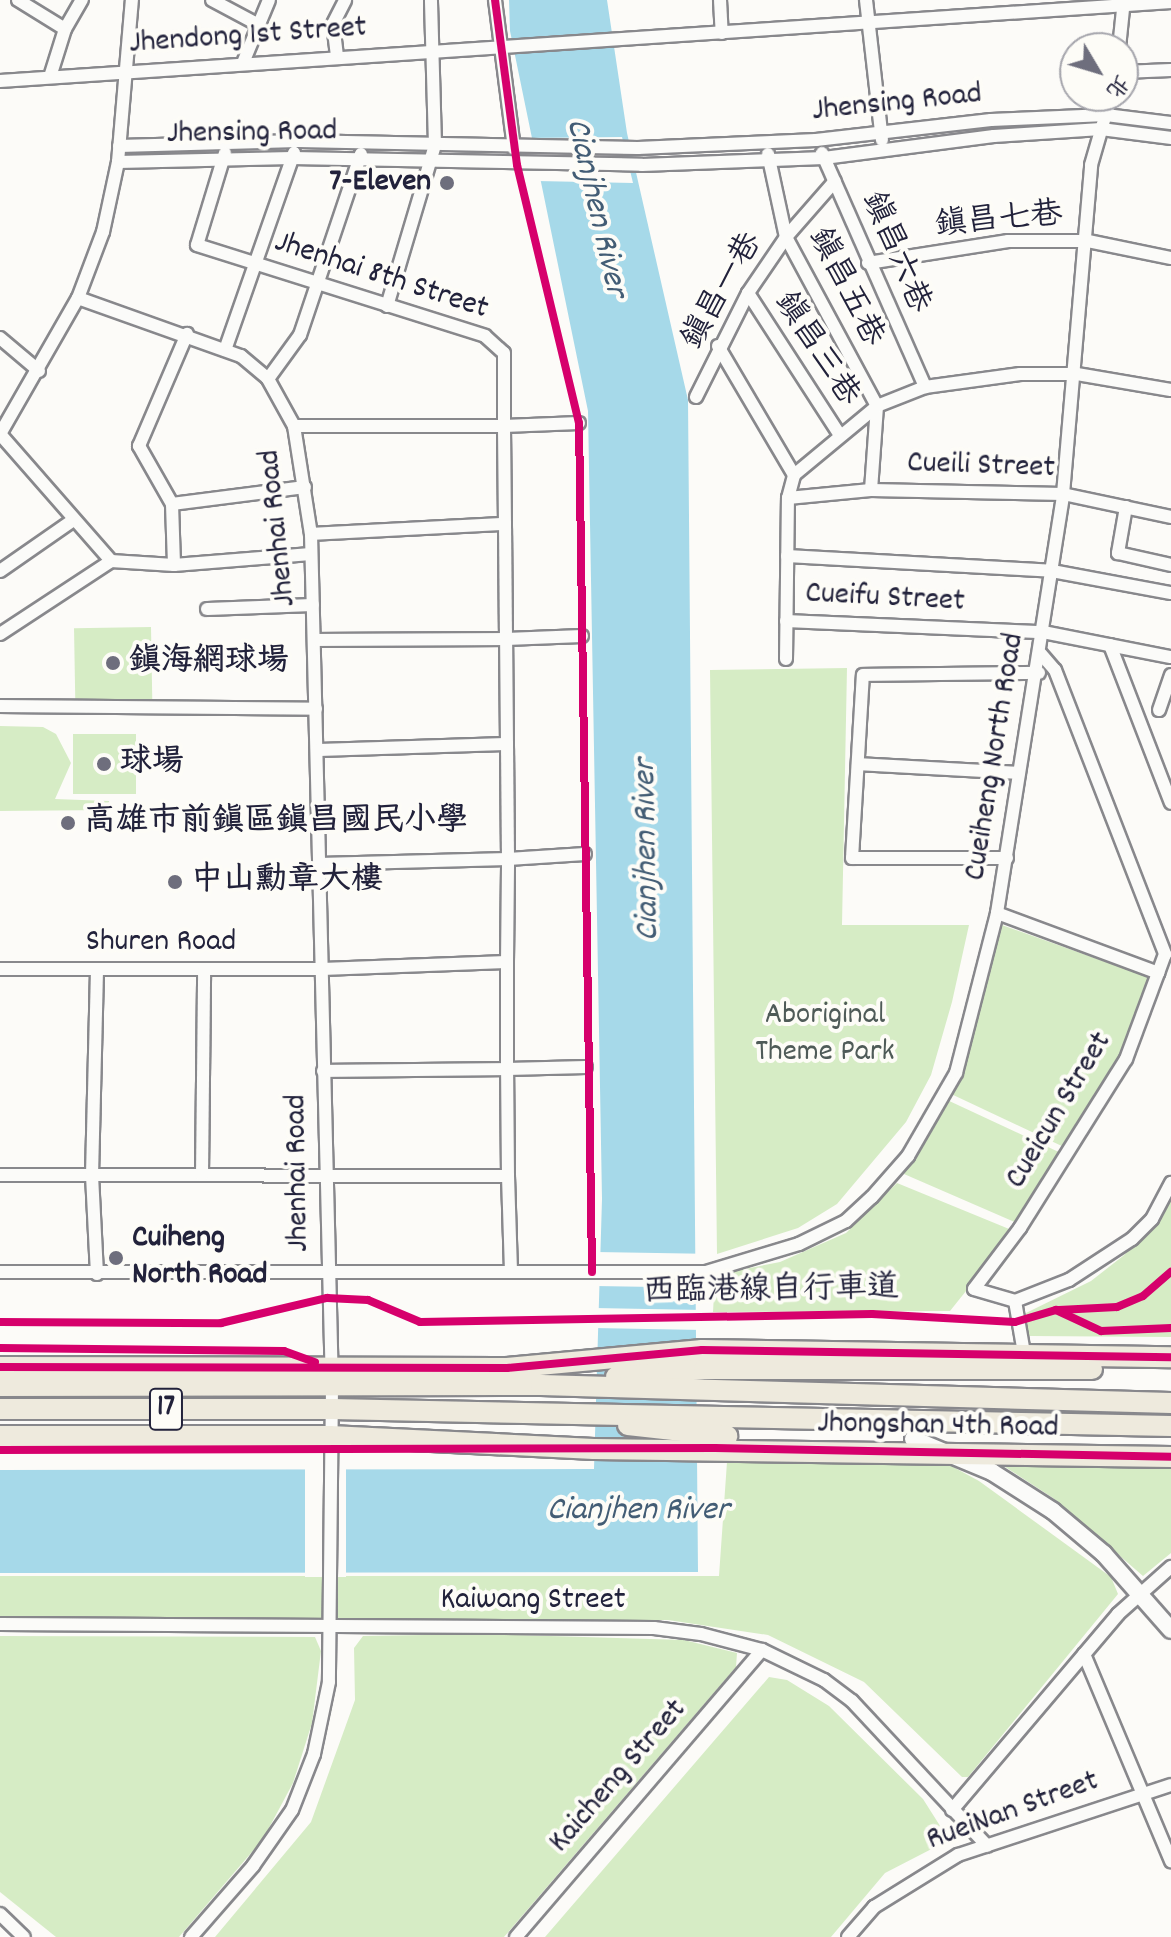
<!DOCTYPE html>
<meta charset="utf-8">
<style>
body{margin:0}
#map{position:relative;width:1171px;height:1937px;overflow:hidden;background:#fcfbf8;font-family:Dekko,"LXGW WenKai TC",sans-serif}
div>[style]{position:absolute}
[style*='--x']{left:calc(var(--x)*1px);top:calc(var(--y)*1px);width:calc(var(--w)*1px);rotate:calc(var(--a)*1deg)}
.green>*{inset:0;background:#d6ecc5;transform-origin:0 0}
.water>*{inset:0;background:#a6d9e9}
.pier>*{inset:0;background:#fcfbf8;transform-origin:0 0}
.roads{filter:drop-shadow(2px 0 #88888c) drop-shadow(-2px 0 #88888c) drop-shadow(0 2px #88888c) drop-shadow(0 -2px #88888c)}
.minor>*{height:12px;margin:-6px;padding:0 6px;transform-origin:6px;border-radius:6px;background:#fbfbf9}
.tertiary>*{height:16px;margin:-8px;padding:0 8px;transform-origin:8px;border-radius:8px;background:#fbfbf9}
.primary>*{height:20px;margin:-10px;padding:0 10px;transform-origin:10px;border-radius:10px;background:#eeeadd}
.cycleway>*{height:8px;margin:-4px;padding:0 4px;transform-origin:4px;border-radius:4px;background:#d6006c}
.dots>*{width:22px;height:22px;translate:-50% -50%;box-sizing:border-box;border:4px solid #fdfcf7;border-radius:50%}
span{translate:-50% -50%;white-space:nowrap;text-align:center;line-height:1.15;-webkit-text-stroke:8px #fdfcf7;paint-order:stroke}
.shield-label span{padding:2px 6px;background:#fdfcf7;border:2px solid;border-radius:6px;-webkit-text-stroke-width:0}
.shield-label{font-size:30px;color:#22223b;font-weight:700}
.street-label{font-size:32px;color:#22223b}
.poi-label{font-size:32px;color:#22223b;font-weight:700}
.right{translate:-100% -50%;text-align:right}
.left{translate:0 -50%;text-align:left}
.park-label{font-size:32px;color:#4f5b58}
.water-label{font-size:34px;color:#435d75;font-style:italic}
.north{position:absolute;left:1059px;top:32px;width:80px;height:80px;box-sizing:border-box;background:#fdfcf7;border:2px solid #a5a5ac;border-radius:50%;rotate:128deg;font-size:22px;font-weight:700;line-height:32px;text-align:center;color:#22223b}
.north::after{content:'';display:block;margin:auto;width:28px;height:36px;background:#6e6e7d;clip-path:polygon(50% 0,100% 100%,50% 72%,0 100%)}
</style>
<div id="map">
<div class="green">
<i style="left:151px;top:627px;width:72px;height:77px;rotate:89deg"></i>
<i style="clip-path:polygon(847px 668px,842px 925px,969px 925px,952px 1002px,931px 1075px,906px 1122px,837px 1204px,798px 1228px,717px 1254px,710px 670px)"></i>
<i style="clip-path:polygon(0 726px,43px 727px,56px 734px,71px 763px,55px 799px,109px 801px,109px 810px,0 811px)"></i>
<i style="left:73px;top:734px;width:63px;height:60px"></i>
<i style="clip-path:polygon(999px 924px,1148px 977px,1122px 1058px,1066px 1148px,949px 1093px)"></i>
<i style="clip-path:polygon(945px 1099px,1063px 1154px,1019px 1224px,904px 1174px)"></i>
<i style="clip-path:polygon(897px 1183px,1014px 1231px,950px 1311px,713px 1312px,715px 1275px,780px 1262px,846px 1233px)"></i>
<i style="clip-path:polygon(1171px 1197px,1171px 1337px,1029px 1336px,1024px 1328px,1026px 1313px,1091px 1281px,1123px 1256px,1152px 1228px)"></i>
<i style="clip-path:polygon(727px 1462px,944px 1462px,979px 1481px,1111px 1577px,1118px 1594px,968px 1777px,962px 1777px,864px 1682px,768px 1635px,668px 1620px,0 1620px,0 1576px,719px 1576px)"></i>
<i style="clip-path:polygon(999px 1463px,1171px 1469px,1171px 1553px,1143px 1576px,1053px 1498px)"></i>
<i style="clip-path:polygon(486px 1634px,684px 1640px,737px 1653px,736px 1667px,504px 1937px,215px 1937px,311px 1822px,355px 1700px,354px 1648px,363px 1636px)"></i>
<i style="clip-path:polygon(0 1636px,315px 1637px,321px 1651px,312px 1723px,293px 1783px,263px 1839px,179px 1937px,56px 1937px,0 1892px)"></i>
<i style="clip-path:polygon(769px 1677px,787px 1680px,829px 1706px,923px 1799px,949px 1840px,885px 1873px,831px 1937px,545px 1937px)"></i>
</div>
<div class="water">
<i style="clip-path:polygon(509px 0,607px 0,627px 133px,688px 400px,698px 1572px,0 1573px,0 1470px,594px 1469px,602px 1199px,588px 411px,510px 31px)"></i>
</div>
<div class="pier">
<i style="clip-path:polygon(622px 137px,633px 183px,537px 181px,528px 138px)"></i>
<i style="left:596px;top:1252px;width:106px;height:34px;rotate:1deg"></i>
<i style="left:594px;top:1308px;width:109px;height:20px;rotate:1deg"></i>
<i style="left:305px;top:1466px;width:41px;height:111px"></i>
</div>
<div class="roads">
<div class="minor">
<i style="--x:18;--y:0;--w:55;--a:31.7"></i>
<i style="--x:65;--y:29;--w:50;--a:107.4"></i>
<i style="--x:212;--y:0;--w:51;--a:28.1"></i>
<i style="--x:495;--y:0;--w:150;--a:82.7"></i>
<i style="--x:720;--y:0;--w:33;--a:87"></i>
<i style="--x:866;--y:0;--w:141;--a:83.5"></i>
<i style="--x:65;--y:29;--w:34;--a:-60"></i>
<i style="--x:1119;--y:48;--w:48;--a:-84.1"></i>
<i style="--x:337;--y:56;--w:32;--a:-97"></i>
<i style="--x:333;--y:24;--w:27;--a:-63"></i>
<i style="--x:243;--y:63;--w:68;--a:-67.6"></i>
<i style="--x:1123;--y:72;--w:48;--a:-2.4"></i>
<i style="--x:0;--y:81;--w:1174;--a:-3.86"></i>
<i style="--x:119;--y:146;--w:179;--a:-1.6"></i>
<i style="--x:298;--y:141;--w:340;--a:1.2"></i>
<i style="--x:638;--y:148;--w:178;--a:-2.6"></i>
<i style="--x:816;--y:140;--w:176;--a:-6.5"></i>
<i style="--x:991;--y:120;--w:115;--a:-2.5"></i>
<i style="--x:1106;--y:115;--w:65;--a:7"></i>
<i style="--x:225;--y:153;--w:96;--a:106.9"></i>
<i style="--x:197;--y:245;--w:302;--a:17.5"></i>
<i style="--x:485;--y:336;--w:25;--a:42"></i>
<i style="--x:504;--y:353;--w:73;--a:90"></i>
<i style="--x:504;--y:426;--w:210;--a:180"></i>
<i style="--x:822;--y:153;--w:256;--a:66.2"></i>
<i style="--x:768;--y:154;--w:85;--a:77.8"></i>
<i style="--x:786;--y:237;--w:192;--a:61.7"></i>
<i style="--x:118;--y:162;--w:174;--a:-1.3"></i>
<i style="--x:292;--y:158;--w:350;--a:1.1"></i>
<i style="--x:642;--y:165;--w:182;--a:-2.2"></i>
<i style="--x:824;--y:158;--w:171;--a:-7.4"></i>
<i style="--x:994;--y:136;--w:107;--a:-3.7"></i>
<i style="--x:1101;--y:129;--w:71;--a:7.3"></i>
<i style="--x:868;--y:263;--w:142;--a:-8.9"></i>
<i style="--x:1008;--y:241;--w:80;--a:0"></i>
<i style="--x:1088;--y:241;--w:85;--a:11.6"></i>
<i style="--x:748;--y:293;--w:169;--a:57.1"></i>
<i style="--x:78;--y:298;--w:173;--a:19.6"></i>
<i style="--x:241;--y:356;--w:35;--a:40"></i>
<i style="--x:268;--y:379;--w:54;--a:61"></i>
<i style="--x:294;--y:426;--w:109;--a:81.1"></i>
<i style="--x:311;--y:534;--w:852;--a:88.59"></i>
<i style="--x:332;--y:1386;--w:296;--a:90.6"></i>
<i style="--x:329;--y:1682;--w:74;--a:101.8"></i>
<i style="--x:314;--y:1754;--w:60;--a:111.4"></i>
<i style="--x:292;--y:1810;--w:68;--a:124.9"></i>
<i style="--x:253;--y:1866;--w:94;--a:131.1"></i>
<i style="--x:387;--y:306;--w:168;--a:-73.4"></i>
<i style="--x:435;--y:145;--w:145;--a:-91.6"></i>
<i style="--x:0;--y:338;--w:51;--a:40.2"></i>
<i style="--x:718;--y:346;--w:150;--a:59.5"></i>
<i style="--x:225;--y:350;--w:209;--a:-70.7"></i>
<i style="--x:268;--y:379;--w:54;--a:-54"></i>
<i style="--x:300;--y:335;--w:191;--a:-71.4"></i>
<i style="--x:696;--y:397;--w:116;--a:-63.4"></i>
<i style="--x:748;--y:293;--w:68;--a:-55.8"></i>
<i style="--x:786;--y:237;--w:74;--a:-48.8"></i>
<i style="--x:0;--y:434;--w:157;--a:-60.2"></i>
<i style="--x:78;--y:298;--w:71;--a:-69.3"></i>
<i style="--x:103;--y:232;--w:72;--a:-77.9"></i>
<i style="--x:118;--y:162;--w:163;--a:-85.1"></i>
<i style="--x:0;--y:434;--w:169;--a:48.8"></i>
<i style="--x:871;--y:490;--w:84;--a:-85.9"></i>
<i style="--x:788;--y:498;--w:83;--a:-5.5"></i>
<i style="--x:871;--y:490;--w:192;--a:1.2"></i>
<i style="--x:1063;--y:494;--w:110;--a:12"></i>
<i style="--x:172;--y:504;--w:67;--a:-119.6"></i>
<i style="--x:139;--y:446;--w:122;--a:-66.8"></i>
<i style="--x:172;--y:504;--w:134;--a:-7.3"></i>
<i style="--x:172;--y:504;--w:61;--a:88.1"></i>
<i style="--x:1126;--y:507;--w:47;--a:99.9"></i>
<i style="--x:1118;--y:553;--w:54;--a:12.8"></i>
<i style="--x:311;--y:534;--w:194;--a:-3"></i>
<i style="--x:505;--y:524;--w:98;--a:-90.6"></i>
<i style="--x:504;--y:426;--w:75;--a:-2.3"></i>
<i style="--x:787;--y:556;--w:265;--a:3.2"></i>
<i style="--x:1052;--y:571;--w:121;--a:10.5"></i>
<i style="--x:111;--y:561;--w:63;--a:3.6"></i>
<i style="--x:174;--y:565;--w:137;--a:-4.6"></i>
<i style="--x:0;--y:571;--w:88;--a:-34.8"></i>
<i style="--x:207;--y:609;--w:106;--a:-2.2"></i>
<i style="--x:786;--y:621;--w:257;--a:2.5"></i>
<i style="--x:1043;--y:632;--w:130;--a:11.1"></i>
<i style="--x:0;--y:634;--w:133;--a:-33.3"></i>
<i style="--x:316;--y:640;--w:190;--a:-0.3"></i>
<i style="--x:506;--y:639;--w:115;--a:-90.5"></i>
<i style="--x:1110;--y:645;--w:169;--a:68.9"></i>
<i style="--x:1041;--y:654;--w:21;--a:49"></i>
<i style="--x:1055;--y:670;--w:305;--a:68.8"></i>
<i style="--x:1165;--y:954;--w:20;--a:110"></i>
<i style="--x:786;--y:659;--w:161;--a:-89.3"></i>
<i style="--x:788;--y:498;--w:24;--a:-75"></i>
<i style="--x:794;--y:475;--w:108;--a:-39.7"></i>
<i style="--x:877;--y:406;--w:52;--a:-21.6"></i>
<i style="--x:925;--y:387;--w:96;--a:-7.8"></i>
<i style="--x:1020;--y:374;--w:57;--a:0"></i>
<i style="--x:1077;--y:374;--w:95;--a:9.7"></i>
<i style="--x:0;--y:706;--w:316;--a:0.5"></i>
<i style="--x:1159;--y:710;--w:37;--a:-71"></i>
<i style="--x:317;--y:750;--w:190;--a:-1.8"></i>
<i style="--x:507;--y:744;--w:105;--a:-90.5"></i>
<i style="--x:506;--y:639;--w:76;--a:-2.3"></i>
<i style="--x:858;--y:764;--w:161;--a:3.2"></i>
<i style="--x:1007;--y:858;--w:155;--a:180"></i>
<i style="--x:852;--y:858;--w:183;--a:-86.6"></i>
<i style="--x:863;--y:675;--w:176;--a:-0.7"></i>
<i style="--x:319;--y:864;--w:189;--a:-1.5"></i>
<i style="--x:508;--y:859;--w:115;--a:-90.5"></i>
<i style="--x:997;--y:913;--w:172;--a:20.4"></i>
<i style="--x:1158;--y:973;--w:92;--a:110.4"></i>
<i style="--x:1126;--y:1059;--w:199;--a:122.1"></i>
<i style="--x:1020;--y:1228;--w:76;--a:127"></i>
<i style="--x:974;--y:1289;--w:43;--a:16.3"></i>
<i style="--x:1015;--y:1301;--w:53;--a:80.2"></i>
<i style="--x:0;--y:969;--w:322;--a:0"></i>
<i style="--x:322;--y:969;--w:185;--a:-2.2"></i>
<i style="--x:507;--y:962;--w:103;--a:-89.4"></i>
<i style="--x:508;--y:859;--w:77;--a:-3.7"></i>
<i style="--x:323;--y:1071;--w:184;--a:-0.6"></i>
<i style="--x:507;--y:1069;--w:107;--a:-90"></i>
<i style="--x:0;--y:1175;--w:508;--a:0.11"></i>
<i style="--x:508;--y:1176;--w:107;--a:-90.5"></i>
<i style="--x:507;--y:1069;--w:79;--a:-1.5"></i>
<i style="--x:202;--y:1175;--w:206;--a:-89.4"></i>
<i style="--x:508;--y:1176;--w:96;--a:88.2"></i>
<i style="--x:0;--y:1272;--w:706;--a:0"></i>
<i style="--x:706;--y:1272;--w:97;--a:-16.8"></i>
<i style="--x:799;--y:1244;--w:52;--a:-26.1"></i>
<i style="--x:846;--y:1221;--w:35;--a:-43"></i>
<i style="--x:872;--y:1197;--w:55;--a:-48.7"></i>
<i style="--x:908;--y:1156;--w:96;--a:-60"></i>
<i style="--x:956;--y:1073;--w:165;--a:-75.6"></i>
<i style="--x:997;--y:913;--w:424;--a:-81"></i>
<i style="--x:1063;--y:494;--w:330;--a:-85.1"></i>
<i style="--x:1091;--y:165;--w:72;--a:-73.8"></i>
<i style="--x:97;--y:1274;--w:99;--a:-92.9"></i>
<i style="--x:92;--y:1175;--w:206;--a:-88.6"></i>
<i style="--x:1015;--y:1301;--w:58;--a:-21.3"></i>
<i style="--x:1069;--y:1280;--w:75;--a:-33.1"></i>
<i style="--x:1132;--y:1239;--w:28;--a:-45"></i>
<i style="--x:1152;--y:1219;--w:41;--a:-62.2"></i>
<i style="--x:0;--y:1624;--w:654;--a:0.35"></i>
<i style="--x:654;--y:1628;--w:47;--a:7.3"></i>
<i style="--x:701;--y:1634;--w:63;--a:14.7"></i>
<i style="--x:762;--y:1650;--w:69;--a:25.8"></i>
<i style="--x:824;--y:1680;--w:35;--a:37"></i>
<i style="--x:852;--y:1701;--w:198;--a:47"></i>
<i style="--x:1084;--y:1654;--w:225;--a:67.2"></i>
<i style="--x:952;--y:1810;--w:257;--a:-49.7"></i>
<i style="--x:1118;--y:1614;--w:71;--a:-41.6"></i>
<i style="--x:0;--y:1914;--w:33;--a:44"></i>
<i style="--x:516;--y:1937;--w:378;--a:-49.4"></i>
<i style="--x:848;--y:1937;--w:40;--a:-49"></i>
<i style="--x:874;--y:1907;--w:99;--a:-31.8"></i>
<i style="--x:958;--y:1855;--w:224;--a:-18.2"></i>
</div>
<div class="tertiary">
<i style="--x:913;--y:1439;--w:86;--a:22.7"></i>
<i style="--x:992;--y:1472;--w:72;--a:32.6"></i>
<i style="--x:1053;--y:1511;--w:67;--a:40.1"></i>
<i style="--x:1104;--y:1554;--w:101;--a:48.6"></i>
</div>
<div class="primary">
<i style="--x:0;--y:1367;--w:507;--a:0.11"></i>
<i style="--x:507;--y:1368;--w:196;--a:-5.3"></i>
<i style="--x:702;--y:1350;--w:469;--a:0.9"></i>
<i style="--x:616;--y:1377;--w:88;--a:-5.2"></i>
<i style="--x:704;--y:1369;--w:388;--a:0"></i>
<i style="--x:0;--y:1386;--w:541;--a:-0.11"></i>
<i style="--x:541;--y:1385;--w:630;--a:1.64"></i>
<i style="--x:0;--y:1409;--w:332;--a:0"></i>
<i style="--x:332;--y:1409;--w:839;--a:1.16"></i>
<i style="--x:628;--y:1425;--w:100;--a:6.3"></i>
<i style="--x:0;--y:1436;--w:330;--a:0"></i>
<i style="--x:330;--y:1436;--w:264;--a:2.8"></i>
<i style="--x:594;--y:1449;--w:577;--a:0.79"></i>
</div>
</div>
<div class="cycleway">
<i style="--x:495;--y:0;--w:166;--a:82.4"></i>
<i style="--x:517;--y:165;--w:265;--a:76.5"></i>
<i style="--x:579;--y:423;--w:849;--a:89.12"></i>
<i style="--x:1059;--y:1310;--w:58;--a:-3"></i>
<i style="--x:1117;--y:1307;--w:28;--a:-23"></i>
<i style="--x:1143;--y:1296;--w:37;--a:-41"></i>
<i style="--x:0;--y:1322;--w:221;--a:0.3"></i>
<i style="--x:221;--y:1323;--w:109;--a:-13.3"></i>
<i style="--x:327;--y:1298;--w:41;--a:2.8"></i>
<i style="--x:368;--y:1300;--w:56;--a:22.9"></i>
<i style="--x:420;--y:1322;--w:452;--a:-1"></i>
<i style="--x:872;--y:1314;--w:143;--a:3.2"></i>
<i style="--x:1015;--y:1322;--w:43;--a:-16.3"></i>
<i style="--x:1056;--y:1310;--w:50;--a:25"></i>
<i style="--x:1101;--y:1331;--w:70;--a:-2.5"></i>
<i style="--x:0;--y:1348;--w:284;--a:0.6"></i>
<i style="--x:284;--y:1351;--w:33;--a:20"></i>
<i style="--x:0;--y:1367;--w:507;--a:0.11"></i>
<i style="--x:507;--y:1368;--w:196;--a:-5.3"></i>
<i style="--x:702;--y:1350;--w:469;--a:0.9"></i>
<i style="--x:0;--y:1450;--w:715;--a:-0.16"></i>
<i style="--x:715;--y:1448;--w:456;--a:1.1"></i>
</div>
<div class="dots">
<i style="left:447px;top:183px;background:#6e6e7d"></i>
<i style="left:113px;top:663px;background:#6e6e7d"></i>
<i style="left:104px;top:764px;background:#6e6e7d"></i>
<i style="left:68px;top:823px;background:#6e6e7d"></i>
<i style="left:175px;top:882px;background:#6e6e7d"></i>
<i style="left:116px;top:1258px;background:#6e6e7d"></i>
</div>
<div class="shield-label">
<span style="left:166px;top:1409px">17</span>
</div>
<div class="street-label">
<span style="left:248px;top:37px;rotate:-4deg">Jhendong 1st Street</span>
<span style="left:897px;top:104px;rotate:-6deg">Jhensing Road</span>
<span style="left:252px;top:134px;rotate:-1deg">Jhensing Road</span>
<span style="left:999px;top:222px;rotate:-5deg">鎮昌七巷</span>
<span style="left:894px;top:253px;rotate:67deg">鎮昌六巷</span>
<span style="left:381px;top:277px;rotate:18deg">Jhenhai 8th Street</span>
<span style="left:844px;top:288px;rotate:63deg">鎮昌五巷</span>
<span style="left:724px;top:292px;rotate:-60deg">鎮昌一巷</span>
<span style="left:815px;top:350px;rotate:57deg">鎮昌三巷</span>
<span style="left:981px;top:467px;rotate:2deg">Cueili Street</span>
<span style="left:279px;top:528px;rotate:-96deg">Jhenhai Road</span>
<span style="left:885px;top:599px;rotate:3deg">Cueifu Street</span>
<span style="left:996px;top:757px;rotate:-81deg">Cueiheng North Road</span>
<span style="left:161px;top:943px">Shuren Road</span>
<span style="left:1060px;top:1111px;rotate:-59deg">Cueicun Street</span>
<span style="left:299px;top:1173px;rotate:-91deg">Jhenhai Road</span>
<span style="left:771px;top:1292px;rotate:-1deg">西臨港線自行車道</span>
<span style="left:938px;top:1427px;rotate:1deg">Jhongshan 4th Road</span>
<span style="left:533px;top:1601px">Kaiwang Street</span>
<span style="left:619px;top:1777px;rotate:-49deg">Kaicheng Street</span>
<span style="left:1013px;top:1812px;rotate:-20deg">RueiNan Street</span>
</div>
<div class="poi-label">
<span class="right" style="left:431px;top:183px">7-Eleven</span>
<span class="left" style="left:129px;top:663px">鎮海網球場</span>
<span class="left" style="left:120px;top:764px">球場</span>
<span class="left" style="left:84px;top:823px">高雄市前鎮區鎮昌國民小學</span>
<span class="left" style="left:191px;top:882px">中山勳章大樓</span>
<span class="left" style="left:132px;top:1258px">Cuiheng<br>North Road</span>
</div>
<div class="park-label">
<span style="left:825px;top:1035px">Aboriginal<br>Theme Park</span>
</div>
<div class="water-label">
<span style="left:595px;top:208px;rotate:77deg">Cianjhen River</span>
<span style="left:648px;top:850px;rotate:-91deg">Cianjhen River</span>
<span style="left:638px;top:1512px">Cianjhen River</span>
</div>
<div class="north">北</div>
</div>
